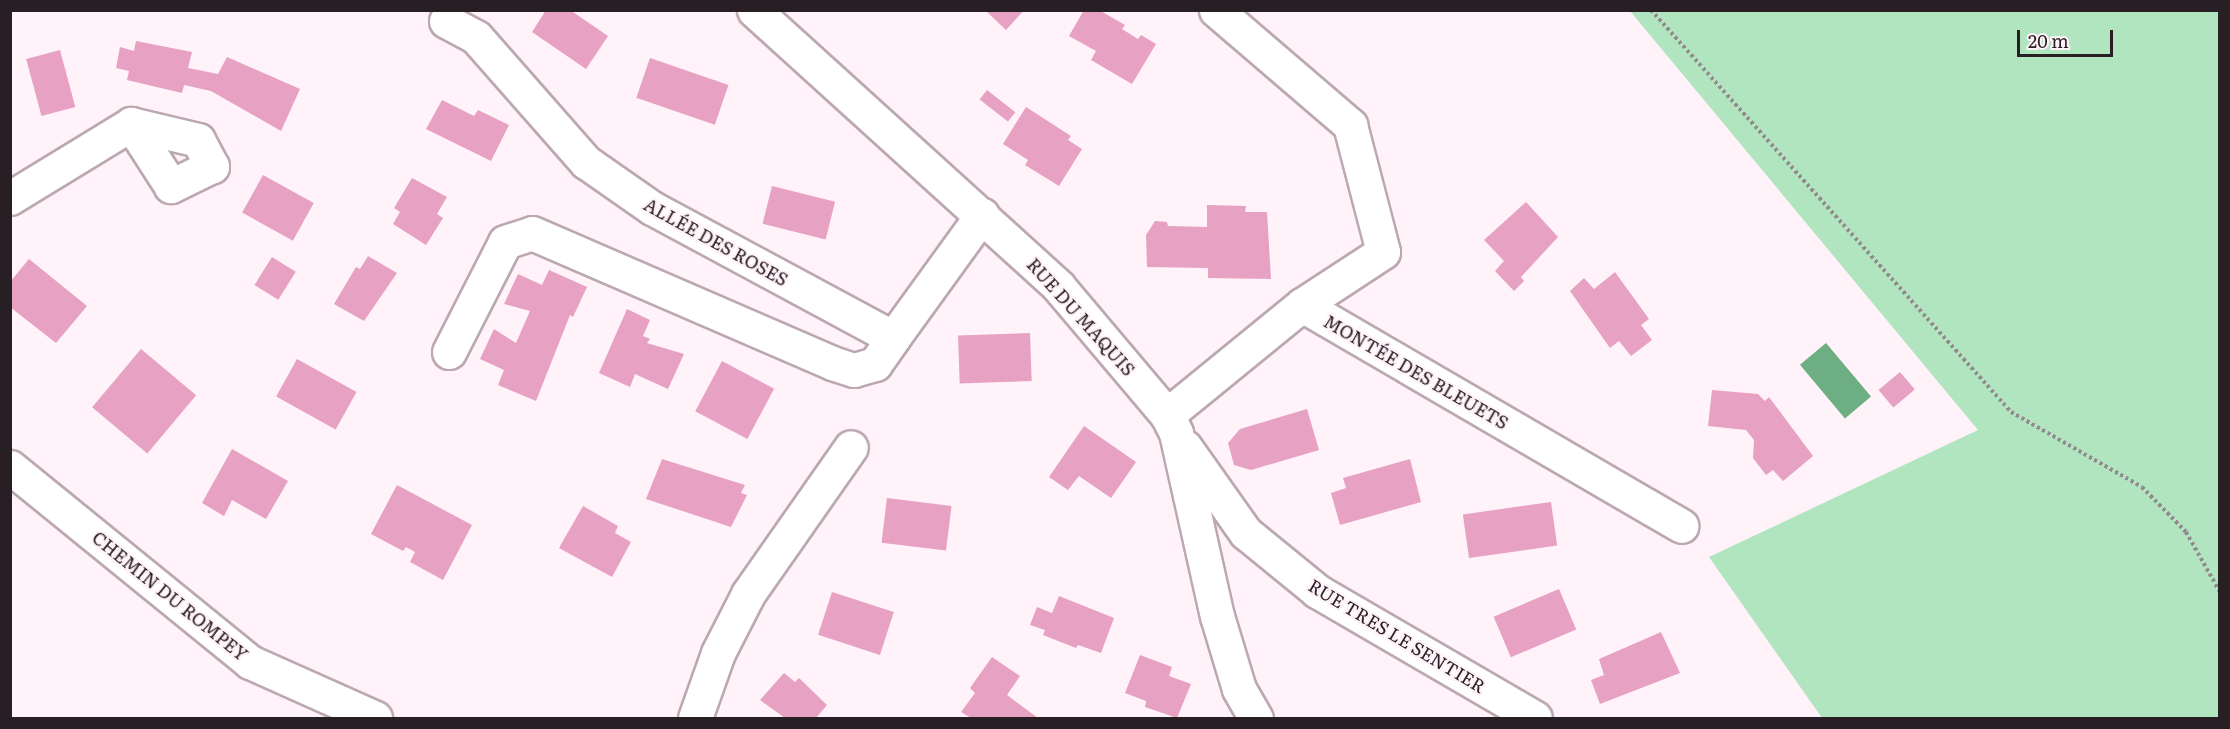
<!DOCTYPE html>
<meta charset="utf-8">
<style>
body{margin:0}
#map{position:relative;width:2230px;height:729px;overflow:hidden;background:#fff2f8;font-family:Literata,serif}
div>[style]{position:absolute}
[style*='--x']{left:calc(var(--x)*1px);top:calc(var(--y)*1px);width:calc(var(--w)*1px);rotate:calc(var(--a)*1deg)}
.green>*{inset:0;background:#b1e5c0}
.water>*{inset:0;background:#6dae83;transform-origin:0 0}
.building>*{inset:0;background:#e6a1c3;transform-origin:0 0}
.path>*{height:4px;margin-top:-2px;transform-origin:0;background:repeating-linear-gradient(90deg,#93898e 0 3px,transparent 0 6px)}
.roads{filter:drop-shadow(2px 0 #bca8b1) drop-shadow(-2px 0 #bca8b1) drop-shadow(0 2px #bca8b1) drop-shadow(0 -2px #bca8b1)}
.minor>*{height:33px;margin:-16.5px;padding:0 16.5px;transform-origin:16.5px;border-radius:16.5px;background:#fff}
span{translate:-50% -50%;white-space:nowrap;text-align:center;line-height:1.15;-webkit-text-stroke:4.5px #fff2f8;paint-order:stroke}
.street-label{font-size:18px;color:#271f23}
.frame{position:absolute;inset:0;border:12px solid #271f23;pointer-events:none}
.scale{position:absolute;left:2017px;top:30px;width:96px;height:27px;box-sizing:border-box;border:3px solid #271f23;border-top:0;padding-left:8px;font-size:18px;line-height:21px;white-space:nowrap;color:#271f23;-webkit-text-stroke:4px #fff2f8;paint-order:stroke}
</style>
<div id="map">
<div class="green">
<i style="clip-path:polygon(1630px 11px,2219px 11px,2219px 718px,1822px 718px,1709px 557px,1978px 430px)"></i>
</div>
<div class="water">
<i style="left:1826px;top:343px;width:70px;height:34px;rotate:50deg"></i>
</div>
<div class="building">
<i style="clip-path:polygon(546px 10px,570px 10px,608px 36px,586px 69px,532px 32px)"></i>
<i style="clip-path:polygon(985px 10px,1024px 10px,1006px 30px)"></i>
<i style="clip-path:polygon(1084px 10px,1099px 10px,1125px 25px,1122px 29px,1138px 39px,1141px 35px,1156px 44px,1132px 84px,1091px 60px,1096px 51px,1069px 36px)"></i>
<i style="clip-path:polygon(136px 41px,192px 52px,188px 68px,218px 74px,227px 57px,300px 89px,281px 131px,211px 91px,184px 85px,182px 93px,127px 80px,129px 71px,116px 68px,120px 47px,134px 51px)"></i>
<i style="left:60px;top:50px;width:59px;height:35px;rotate:75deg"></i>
<i style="left:650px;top:58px;width:83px;height:42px;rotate:19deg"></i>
<i style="left:987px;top:90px;width:36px;height:12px;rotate:38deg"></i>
<i style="clip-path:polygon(442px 100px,474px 116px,478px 110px,509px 125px,491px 161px,426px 129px)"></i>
<i style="clip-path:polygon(1026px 107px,1071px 136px,1068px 140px,1082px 149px,1059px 186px,1025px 165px,1028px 160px,1003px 144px)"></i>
<i style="left:263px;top:175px;width:58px;height:43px;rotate:29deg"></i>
<i style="clip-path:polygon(412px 178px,447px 197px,437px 214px,443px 218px,426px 245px,393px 224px,400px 212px,394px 208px)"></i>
<i style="left:772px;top:186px;width:65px;height:39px;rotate:14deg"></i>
<i style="clip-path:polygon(1526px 202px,1558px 237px,1521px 277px,1524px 281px,1514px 291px,1495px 271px,1504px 261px,1484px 240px)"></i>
<i style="clip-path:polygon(1207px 205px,1246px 206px,1245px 212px,1267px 212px,1271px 279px,1208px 278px,1208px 268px,1147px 267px,1146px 235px,1155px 221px,1167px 222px,1168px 226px,1207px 227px)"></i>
<i style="clip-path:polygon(368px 256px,397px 273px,364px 321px,334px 304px,356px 267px,360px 269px)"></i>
<i style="left:272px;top:257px;width:28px;height:33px;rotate:32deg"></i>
<i style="clip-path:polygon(29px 259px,87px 306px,56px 343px,10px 307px,10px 282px)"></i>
<i style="clip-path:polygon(549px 270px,587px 287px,573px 317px,570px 315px,536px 401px,498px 385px,504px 370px,480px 359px,494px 329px,516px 343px,530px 311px,504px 304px,518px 274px,542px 285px)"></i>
<i style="clip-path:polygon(1615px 272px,1649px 319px,1641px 325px,1652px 340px,1631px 356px,1619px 341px,1610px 348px,1570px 291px,1584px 278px,1594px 289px)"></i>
<i style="clip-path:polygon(627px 309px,650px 320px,643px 336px,650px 339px,647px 343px,684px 354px,668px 389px,635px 374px,630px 387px,599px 373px)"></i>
<i style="left:1030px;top:333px;width:48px;height:72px;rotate:88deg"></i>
<i style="left:141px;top:349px;width:72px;height:76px;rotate:40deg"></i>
<i style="left:297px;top:359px;width:68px;height:43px;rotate:29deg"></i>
<i style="left:722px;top:361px;width:59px;height:57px;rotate:28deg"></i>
<i style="left:1900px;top:372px;width:23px;height:28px;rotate:50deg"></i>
<i style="clip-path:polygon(1712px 390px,1758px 394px,1765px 401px,1769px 397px,1813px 456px,1783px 481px,1773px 470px,1766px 475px,1753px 458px,1754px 440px,1746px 430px,1708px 426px)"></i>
<i style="clip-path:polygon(1307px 409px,1319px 450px,1251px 470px,1234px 465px,1228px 443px,1240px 429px)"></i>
<i style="clip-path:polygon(1084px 426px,1136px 462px,1111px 498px,1079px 476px,1068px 490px,1049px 477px)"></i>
<i style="clip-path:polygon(232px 449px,288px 481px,266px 519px,232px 500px,224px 516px,202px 503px)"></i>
<i style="clip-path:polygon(662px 459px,745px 485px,741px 493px,747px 495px,731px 527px,646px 499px)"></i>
<i style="clip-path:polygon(1410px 459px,1421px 502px,1340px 525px,1331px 493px,1346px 488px,1343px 478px)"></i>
<i style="clip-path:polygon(397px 485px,472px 525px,443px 580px,410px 562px,415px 552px,406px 547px,403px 551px,371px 534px)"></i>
<i style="left:887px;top:498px;width:65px;height:45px;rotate:7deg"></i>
<i style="left:1551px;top:502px;width:44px;height:89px;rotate:82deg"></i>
<i style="clip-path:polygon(583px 506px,618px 526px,615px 533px,631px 542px,612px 577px,559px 548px)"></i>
<i style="left:1559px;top:589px;width:44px;height:71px;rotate:67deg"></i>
<i style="left:832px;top:592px;width:65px;height:45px;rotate:18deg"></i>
<i style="clip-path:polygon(1059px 596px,1114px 618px,1101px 653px,1078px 645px,1076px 648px,1043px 635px,1045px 630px,1030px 625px,1037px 607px,1052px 613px)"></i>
<i style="clip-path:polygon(1661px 632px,1680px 673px,1600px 704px,1591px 680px,1604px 675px,1599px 659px)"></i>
<i style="clip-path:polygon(1140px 655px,1172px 667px,1169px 676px,1191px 684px,1177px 718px,1145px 707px,1146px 701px,1125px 693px)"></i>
<i style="clip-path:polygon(992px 657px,1020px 676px,1007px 695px,1038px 718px,971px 718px,961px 712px,975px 693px,970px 688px)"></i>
<i style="clip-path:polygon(784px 673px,795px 682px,799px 678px,827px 705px,816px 718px,785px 718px,760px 700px)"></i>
</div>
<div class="path">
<i style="--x:1651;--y:10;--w:540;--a:48.15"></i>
<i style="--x:2011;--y:412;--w:151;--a:29.8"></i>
<i style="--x:2142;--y:487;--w:63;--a:45.6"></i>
<i style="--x:2186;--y:532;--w:69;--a:60.5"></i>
</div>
<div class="roads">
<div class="minor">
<i style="--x:754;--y:10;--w:411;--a:42.2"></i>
<i style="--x:1058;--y:286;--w:169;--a:49.8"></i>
<i style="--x:1167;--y:415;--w:20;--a:63"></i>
<i style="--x:1176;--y:433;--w:188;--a:77.4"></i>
<i style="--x:1217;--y:616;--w:76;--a:73.2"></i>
<i style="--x:1239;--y:689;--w:34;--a:60"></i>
<i style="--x:1216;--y:10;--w:177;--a:40.6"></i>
<i style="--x:1350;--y:125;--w:131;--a:75.4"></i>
<i style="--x:1383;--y:252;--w:97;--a:146.8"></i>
<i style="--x:446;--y:21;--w:34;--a:28"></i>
<i style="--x:476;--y:37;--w:167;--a:48.7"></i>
<i style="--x:586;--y:162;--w:80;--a:34.9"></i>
<i style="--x:652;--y:208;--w:274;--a:28.3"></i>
<i style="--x:893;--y:338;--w:152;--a:-54.1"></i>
<i style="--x:10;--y:198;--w:142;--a:-31.4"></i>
<i style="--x:131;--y:124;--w:69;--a:13.4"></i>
<i style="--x:198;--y:140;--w:30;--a:62"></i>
<i style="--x:212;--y:166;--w:46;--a:154"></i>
<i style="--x:171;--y:186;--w:74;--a:-122.8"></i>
<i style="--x:449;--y:352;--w:123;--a:-63"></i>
<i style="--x:505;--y:242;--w:28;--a:-18"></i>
<i style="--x:532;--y:233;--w:327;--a:23.4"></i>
<i style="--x:832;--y:363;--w:23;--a:18"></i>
<i style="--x:854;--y:370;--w:22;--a:-16"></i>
<i style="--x:875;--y:364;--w:32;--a:-55"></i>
<i style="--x:1167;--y:415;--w:174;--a:-39.2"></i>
<i style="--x:1302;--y:305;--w:439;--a:30.2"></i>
<i style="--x:1185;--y:447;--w:105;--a:54.7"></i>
<i style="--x:1246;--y:533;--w:92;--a:39.2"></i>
<i style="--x:1317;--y:591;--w:252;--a:30.2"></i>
<i style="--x:10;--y:467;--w:309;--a:39.1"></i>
<i style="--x:250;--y:662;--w:137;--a:24.1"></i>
<i style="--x:695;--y:718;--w:69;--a:-70.5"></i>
<i style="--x:718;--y:653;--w:66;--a:-63"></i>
<i style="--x:748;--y:594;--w:179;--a:-55"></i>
</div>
</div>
<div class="street-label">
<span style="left:716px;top:242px;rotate:29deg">ALLÉE DES ROSES</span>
<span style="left:1081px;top:317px;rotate:48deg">RUE DU MAQUIS</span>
<span style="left:1416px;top:372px;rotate:30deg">MONTÉE DES BLEUETS</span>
<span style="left:170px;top:596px;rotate:39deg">CHEMIN DU ROMPEY</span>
<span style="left:1397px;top:636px;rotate:31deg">RUE TRES LE SENTIER</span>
</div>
<div class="frame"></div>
<div class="scale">20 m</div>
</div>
